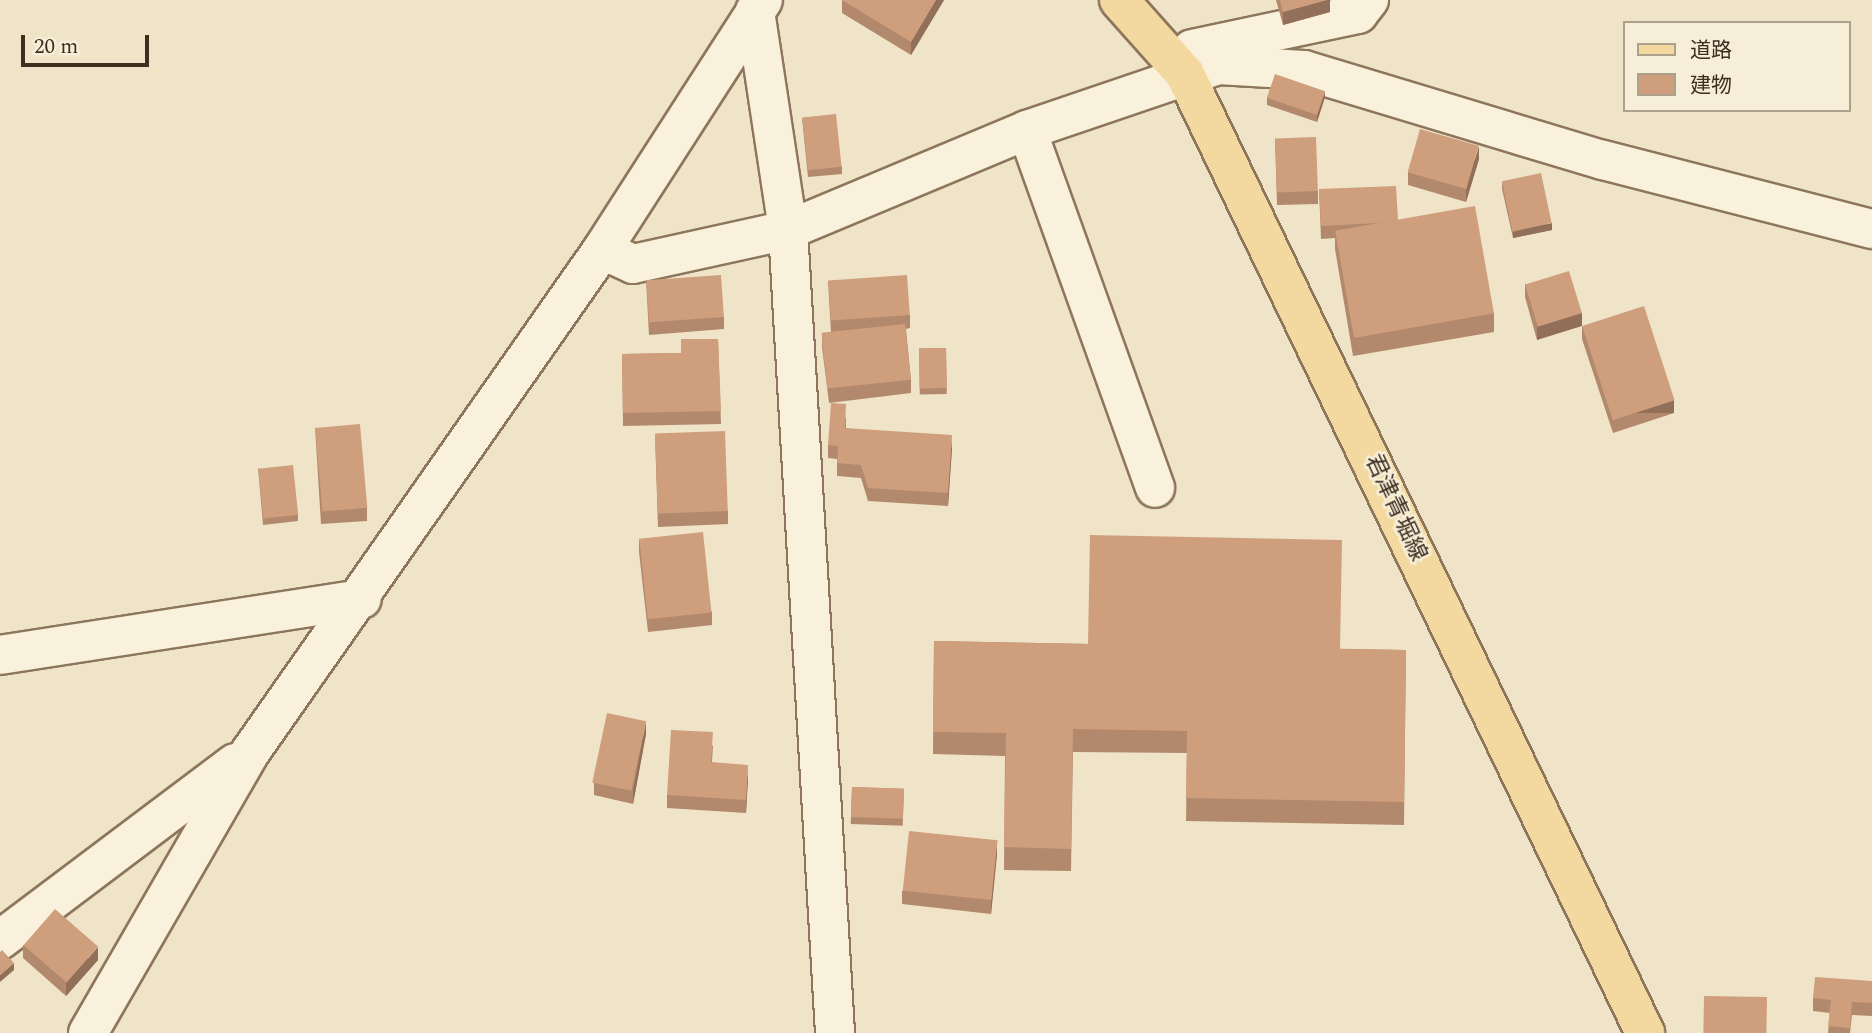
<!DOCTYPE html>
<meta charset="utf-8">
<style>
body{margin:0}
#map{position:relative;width:1872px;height:1033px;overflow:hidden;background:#f0e4c8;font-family:Spectral,"Noto Sans JP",serif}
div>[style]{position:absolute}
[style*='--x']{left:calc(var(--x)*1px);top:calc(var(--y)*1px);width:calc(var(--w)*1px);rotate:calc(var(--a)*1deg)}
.roads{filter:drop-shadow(2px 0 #8d765c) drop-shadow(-2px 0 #8d765c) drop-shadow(0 2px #8d765c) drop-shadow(0 -2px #8d765c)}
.minor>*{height:38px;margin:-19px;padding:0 19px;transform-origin:19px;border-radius:19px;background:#faf1dc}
.major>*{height:38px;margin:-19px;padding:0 19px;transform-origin:19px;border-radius:19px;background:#f3d9a0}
.wall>*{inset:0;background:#b2896c;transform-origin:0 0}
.shaded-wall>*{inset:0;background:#916f58;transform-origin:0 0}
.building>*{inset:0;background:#cf9f7d;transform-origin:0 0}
span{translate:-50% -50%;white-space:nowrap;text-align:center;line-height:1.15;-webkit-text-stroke:5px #f7eed8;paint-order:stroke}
.street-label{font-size:23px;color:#3d2e20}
.legend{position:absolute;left:1623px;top:21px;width:228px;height:91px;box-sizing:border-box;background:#f7eed8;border:2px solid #ada18e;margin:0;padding:9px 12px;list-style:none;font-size:21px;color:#3d2e20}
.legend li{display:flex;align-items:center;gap:14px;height:35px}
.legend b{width:35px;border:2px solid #ada18e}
.scale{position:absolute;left:21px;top:35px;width:128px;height:32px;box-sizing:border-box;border:4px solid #3d2e20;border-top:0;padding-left:9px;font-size:21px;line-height:24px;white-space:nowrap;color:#3d2e20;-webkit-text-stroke:5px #f7eed8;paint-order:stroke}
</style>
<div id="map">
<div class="roads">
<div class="minor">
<i style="--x:755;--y:11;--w:221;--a:81.4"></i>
<i style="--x:788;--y:230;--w:804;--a:86.65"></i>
<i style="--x:1192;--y:49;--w:170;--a:-11.9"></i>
<i style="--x:1358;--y:14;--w:18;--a:-52"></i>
<i style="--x:1027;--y:130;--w:380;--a:70.3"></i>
<i style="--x:602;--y:250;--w:34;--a:24"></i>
<i style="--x:633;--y:264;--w:159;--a:-12.4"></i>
<i style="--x:788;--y:230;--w:259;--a:-22.7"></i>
<i style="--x:1027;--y:130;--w:202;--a:-18.8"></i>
<i style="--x:1218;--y:65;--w:86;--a:3.3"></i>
<i style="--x:1304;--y:70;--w:312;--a:16.8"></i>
<i style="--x:1603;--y:160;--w:278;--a:14.4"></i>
<i style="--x:0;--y:655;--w:366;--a:-8.8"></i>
<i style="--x:0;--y:940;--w:294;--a:-37"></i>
<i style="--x:88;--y:1033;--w:326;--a:-60"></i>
<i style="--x:251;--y:751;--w:612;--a:-54.98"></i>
<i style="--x:602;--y:250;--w:297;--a:-57.2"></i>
</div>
<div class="major">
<i style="--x:1119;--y:0;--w:99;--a:48.3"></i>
<i style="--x:1185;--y:74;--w:1064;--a:64.37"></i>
</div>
</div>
<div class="wall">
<i style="clip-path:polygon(842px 0,944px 0,911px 55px,842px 13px)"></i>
<i style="clip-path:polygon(1276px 0,1330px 0,1330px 12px,1283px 25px)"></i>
<i style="clip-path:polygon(1325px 97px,1317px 122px,1267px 105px,1267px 98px)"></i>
<i style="clip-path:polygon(802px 118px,842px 167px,842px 174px,808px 177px)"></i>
<i style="clip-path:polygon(1275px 138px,1318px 191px,1318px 204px,1277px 205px)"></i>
<i style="clip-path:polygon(1479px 159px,1466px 202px,1408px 185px,1408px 172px)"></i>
<i style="clip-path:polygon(1502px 182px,1552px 230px,1513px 238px,1502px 189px)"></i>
<i style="clip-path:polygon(1319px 189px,1398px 220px,1494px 313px,1494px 332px,1353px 356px,1335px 249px,1335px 238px,1321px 239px)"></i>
<i style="clip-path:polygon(646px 280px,724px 317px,724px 329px,649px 335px)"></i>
<i style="clip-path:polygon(828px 281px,910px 315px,910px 328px,906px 329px,911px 380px,911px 393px,829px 403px,822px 347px,822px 334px,831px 333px)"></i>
<i style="clip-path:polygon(1525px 284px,1582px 313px,1537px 340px,1525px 297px)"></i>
<i style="clip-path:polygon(1582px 326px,1674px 413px,1613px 433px,1582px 339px)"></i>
<i style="clip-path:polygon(718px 339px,721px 424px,623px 426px,622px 354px,681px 353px)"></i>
<i style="left:946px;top:348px;width:46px;height:27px;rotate:89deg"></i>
<i style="clip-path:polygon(846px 417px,846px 428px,952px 448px,948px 506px,868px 501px,861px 478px,837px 476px,837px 459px,828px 458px,828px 445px)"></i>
<i style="clip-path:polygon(315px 427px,367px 508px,367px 521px,321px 524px)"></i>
<i style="clip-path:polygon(655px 435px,728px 511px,728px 524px,658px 527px)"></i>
<i style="clip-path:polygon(258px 468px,298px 515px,298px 521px,263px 525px)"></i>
<i style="clip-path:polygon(639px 539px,712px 612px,712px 625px,648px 632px,639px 552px)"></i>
<i style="clip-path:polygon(934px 641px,1406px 650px,1404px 825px,1186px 821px,1187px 753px,1073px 752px,1071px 871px,1004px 870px,1005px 756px,933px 754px)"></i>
<i style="clip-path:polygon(646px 734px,633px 804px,594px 795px,594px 783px)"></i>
<i style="clip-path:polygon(713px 745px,712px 762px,748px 777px,746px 813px,667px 808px,667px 795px)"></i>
<i style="left:852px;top:787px;width:52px;height:37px;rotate:2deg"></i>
<i style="clip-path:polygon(997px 854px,991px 914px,902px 904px,902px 891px)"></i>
<i style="clip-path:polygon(23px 945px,98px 960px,66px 996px,23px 958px)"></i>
<i style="clip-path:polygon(1872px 981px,1872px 1016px,1852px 1015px,1850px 1033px,1828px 1033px,1830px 1013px,1813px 1011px,1813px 998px)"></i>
</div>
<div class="shaded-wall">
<i style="clip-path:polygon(936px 0,944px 0,911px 55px,911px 42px)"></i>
<i style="clip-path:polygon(1327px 0,1330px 0,1330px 12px,1283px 25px,1283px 12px)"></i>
<i style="clip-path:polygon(1325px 91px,1325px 97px,1317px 122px,1317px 115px)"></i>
<i style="clip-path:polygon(1479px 146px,1479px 159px,1466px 202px,1466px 189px)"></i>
<i style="clip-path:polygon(1552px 223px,1552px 230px,1513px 238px,1513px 232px)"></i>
<i style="clip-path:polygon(1582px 313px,1582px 326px,1537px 340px,1537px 327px)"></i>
<i style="left:1674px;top:400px;width:13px;height:64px;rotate:90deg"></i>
<i style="clip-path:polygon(952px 435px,952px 448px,948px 506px,948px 493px)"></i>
<i style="clip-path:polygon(646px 721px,646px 734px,633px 804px,633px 791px)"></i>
<i style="clip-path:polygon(748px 765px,748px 777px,746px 813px,746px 800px)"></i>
<i style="clip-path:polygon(997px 841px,997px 854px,991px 914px,991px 901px)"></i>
<i style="clip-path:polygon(98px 947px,98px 960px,66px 996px,66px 983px)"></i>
<i style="clip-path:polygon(14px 963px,14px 970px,0 982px,0 975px)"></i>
</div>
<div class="building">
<i style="clip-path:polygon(842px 0,936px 0,911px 42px)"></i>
<i style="clip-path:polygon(1280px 0,1327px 0,1283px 12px)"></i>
<i style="left:1275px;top:74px;width:53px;height:25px;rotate:19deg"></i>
<i style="left:836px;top:114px;width:53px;height:34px;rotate:84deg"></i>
<i style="left:1420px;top:129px;width:61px;height:45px;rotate:16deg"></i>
<i style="left:1316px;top:137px;width:54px;height:41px;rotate:88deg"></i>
<i style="left:1541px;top:173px;width:51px;height:40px;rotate:78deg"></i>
<i style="clip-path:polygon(1396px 186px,1398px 220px,1378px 223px,1321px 226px,1319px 189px)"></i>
<i style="left:1475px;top:206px;width:109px;height:142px;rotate:80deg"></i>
<i style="left:1569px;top:271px;width:44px;height:46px;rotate:73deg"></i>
<i style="left:721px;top:275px;width:42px;height:75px;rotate:86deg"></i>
<i style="left:907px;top:275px;width:40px;height:79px;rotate:86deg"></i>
<i style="left:1644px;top:306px;width:99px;height:65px;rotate:72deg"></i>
<i style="left:905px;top:324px;width:56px;height:84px;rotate:84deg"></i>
<i style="clip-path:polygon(681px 339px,718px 339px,721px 411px,623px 413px,622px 354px,681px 353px)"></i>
<i style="left:946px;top:348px;width:40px;height:27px;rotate:89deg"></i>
<i style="clip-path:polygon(831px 403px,846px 404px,845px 428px,952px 435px,948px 493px,868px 488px,861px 465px,837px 463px,838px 446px,828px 445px)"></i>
<i style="left:360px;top:424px;width:84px;height:45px;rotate:85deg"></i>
<i style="left:725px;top:431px;width:80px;height:70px;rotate:88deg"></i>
<i style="left:293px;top:465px;width:50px;height:35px;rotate:84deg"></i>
<i style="left:703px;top:532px;width:81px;height:64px;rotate:84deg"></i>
<i style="clip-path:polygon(1090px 535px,1342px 540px,1340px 649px,1406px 650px,1404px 802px,1186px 798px,1187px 731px,1073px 729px,1071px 849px,1004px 847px,1006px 733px,933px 732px,934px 641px,1088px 644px)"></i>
<i style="left:607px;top:713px;width:40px;height:71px;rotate:12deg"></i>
<i style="clip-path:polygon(671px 730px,713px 732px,711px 762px,748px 765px,746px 800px,667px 795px)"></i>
<i style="left:852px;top:787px;width:52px;height:30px;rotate:2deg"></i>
<i style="left:909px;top:831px;width:89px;height:60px;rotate:6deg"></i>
<i style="left:55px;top:909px;width:57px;height:48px;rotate:41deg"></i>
<i style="clip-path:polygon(2px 950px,14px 963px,0 975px,0 952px)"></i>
<i style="clip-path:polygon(1815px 977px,1872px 981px,1872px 1003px,1852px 1002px,1850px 1028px,1828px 1026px,1831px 1000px,1813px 998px)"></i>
<i style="left:1704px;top:996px;width:63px;height:37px;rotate:1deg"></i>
</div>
<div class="street-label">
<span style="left:1395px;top:508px;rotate:65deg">君津青堀線</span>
</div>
<ul class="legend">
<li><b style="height:9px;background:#f3d9a0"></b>道路</li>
<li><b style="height:19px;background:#cf9f7d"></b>建物</li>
</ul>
<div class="scale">20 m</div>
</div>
